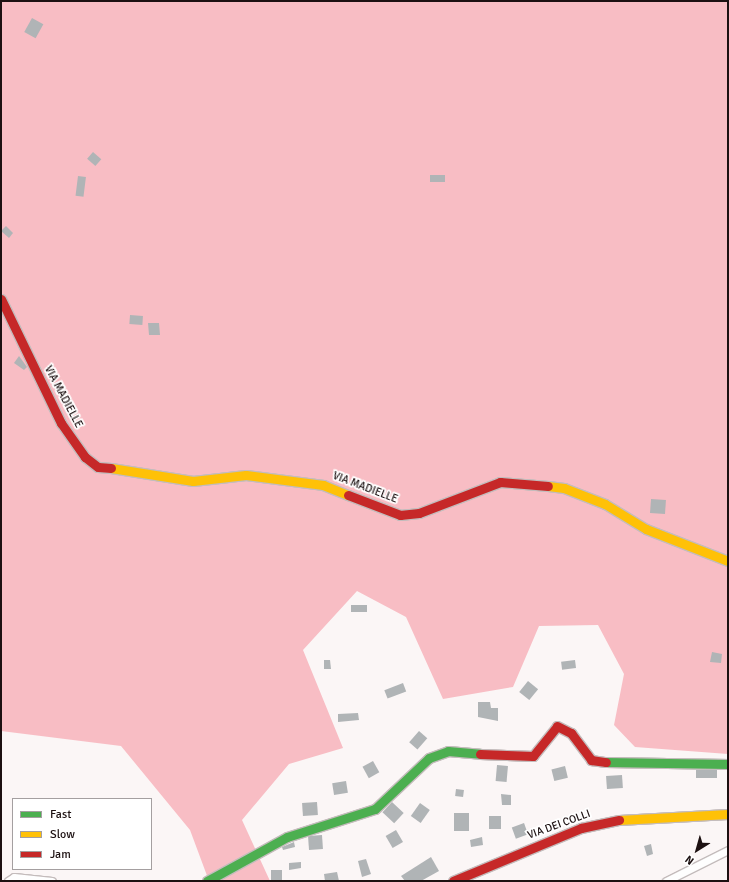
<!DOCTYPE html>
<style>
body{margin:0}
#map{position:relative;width:729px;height:882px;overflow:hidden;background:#fbf6f6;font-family:Signika,sans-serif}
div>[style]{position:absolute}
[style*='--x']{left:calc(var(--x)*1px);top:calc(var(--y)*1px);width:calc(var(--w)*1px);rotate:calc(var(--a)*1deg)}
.forest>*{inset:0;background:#f8bdc4}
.building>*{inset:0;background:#b0b4b6;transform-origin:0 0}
.roads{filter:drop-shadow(1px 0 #c4bcbc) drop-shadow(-1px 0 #c4bcbc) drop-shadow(0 1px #c4bcbc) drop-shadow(0 -1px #c4bcbc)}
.street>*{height:7px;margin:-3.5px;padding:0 3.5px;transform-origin:3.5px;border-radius:3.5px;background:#fefefe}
.fast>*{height:9px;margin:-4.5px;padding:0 4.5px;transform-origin:4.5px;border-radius:4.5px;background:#4caf50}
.slow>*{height:9px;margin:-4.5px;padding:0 4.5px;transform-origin:4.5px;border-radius:4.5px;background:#ffc107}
.jam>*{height:9px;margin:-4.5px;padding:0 4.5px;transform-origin:4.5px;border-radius:4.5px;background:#c62828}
span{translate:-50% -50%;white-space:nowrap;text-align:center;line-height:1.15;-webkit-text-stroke:3.5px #fff;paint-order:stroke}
.street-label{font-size:11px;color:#1c1011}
.frame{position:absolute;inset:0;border:2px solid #1c1011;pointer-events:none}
.legend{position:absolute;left:12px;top:798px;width:140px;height:72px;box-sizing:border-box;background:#fff;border:1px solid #a49fa0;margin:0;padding:5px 7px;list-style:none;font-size:12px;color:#1c1011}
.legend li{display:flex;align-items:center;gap:8px;height:20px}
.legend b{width:20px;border:1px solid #a49fa0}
.north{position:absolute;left:677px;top:830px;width:40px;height:40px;-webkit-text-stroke:3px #fff;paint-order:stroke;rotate:217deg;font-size:11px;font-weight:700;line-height:16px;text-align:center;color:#1c1011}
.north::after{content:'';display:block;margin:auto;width:14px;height:18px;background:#1c1011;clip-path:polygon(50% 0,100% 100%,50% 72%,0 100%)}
</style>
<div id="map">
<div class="forest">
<i style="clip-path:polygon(1px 1px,728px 1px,728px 754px,635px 747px,614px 725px,624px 674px,598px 625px,539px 626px,513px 687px,443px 699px,406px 617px,357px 591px,303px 650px,343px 748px,289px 764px,242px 820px,270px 881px,209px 881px,190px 830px,121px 746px,1px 731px)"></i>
</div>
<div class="building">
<i style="left:32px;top:18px;width:13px;height:16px;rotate:29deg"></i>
<i style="left:93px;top:152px;width:11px;height:9px;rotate:41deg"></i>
<i style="left:445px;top:175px;width:7px;height:15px;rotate:90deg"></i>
<i style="left:78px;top:176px;width:8px;height:20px;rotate:7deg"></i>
<i style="clip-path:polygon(6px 226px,13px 233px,9px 238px,1px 231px)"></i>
<i style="left:130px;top:315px;width:13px;height:9px;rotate:4deg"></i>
<i style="clip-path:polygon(148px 323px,159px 323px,160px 335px,149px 335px)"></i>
<i style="clip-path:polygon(19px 356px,27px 367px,24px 370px,14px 363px)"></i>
<i style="left:651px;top:499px;width:15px;height:14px;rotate:4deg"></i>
<i style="left:351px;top:605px;width:16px;height:7px"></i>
<i style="clip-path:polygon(712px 652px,722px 654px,721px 663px,710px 662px)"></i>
<i style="clip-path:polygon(324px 660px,330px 660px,331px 669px,324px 669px)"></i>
<i style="left:575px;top:660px;width:8px;height:14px;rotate:83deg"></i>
<i style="left:528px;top:681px;width:13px;height:14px;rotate:39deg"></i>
<i style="left:403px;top:683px;width:9px;height:20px;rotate:69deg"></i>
<i style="clip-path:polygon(478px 702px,490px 702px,491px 708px,498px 708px,498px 721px,478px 717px)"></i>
<i style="clip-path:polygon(358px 713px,359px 720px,338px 722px,338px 714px)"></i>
<i style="left:419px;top:731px;width:11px;height:15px;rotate:41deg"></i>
<i style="left:373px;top:761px;width:13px;height:12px;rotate:61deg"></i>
<i style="left:497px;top:765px;width:11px;height:16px;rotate:5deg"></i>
<i style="left:565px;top:766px;width:12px;height:14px;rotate:76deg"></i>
<i style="left:696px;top:770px;width:21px;height:8px"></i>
<i style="left:622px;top:775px;width:13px;height:16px;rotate:86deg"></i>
<i style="left:346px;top:781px;width:12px;height:14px;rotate:81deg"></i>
<i style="left:456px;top:789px;width:8px;height:7px;rotate:7deg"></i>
<i style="clip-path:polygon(501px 794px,511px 795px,511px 805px,502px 805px)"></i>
<i style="left:317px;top:802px;width:13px;height:15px;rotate:86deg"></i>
<i style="left:392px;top:802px;width:16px;height:14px;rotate:43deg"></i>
<i style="left:420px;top:803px;width:12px;height:16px;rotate:35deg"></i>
<i style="left:454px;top:813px;width:15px;height:18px"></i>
<i style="left:489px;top:816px;width:12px;height:13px"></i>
<i style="left:524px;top:823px;width:12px;height:13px;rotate:70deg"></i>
<i style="left:396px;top:830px;width:14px;height:12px;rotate:60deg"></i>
<i style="left:322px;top:835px;width:14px;height:14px;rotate:86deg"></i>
<i style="clip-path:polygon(482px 837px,483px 845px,471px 847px,470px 840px)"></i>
<i style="clip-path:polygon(294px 842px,295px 847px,283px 850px,282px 847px)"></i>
<i style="clip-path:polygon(651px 844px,653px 854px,647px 856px,644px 846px)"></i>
<i style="clip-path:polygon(431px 857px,439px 871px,421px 881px,405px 881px,401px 876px)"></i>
<i style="clip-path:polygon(366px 859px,371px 874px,362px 877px,358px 861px)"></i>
<i style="clip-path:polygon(301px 862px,301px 868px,289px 870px,289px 863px)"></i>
<i style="left:282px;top:870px;width:11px;height:11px;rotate:90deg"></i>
<i style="clip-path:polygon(337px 872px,339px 881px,325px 881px,324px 874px)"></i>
</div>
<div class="roads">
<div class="street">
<i style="--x:8;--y:881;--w:7;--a:-34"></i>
<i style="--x:14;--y:877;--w:38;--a:6"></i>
<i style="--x:666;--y:881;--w:69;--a:-26.6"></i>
</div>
<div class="fast">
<i style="--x:606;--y:762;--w:122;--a:0.9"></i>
<i style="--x:207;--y:881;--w:91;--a:-28.8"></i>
<i style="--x:287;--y:837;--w:92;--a:-17.7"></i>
<i style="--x:375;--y:809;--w:74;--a:-43.4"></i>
<i style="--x:429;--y:758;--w:20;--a:-20"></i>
<i style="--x:448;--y:751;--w:32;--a:5"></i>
</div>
<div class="slow">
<i style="--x:111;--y:468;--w:83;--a:9"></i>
<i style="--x:193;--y:481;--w:53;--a:-6.5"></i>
<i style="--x:246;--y:475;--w:78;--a:7.4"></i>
<i style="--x:323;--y:485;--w:27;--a:22"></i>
<i style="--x:548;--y:486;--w:16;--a:7"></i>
<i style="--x:564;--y:488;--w:44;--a:21.3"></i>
<i style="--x:605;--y:504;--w:48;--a:31.4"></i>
<i style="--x:646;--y:529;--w:88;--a:21.3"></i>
<i style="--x:619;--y:820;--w:109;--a:-3.2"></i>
</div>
<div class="jam">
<i style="--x:1;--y:299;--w:138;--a:64.2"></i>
<i style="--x:61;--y:423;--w:42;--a:54.8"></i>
<i style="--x:85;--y:457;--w:16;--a:38"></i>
<i style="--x:98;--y:467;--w:13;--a:4"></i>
<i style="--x:348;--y:495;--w:56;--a:21"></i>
<i style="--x:400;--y:515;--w:19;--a:-6"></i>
<i style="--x:419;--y:513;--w:87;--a:-20.9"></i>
<i style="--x:500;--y:482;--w:48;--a:4.8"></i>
<i style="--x:480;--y:754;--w:53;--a:2.2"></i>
<i style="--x:533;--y:756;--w:38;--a:-51"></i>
<i style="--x:557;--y:726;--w:16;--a:27"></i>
<i style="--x:571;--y:733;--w:34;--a:53"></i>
<i style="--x:591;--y:760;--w:15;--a:8"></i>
<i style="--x:453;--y:881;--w:139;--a:-22.5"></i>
<i style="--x:581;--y:828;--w:39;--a:-12"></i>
</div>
</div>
<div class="street-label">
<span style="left:63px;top:397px;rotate:62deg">VIA MADIELLE</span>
<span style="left:365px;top:488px;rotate:21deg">VIA MADIELLE</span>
<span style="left:559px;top:825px;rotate:-20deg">VIA DEI COLLI</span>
</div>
<div class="frame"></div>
<ul class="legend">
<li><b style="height:5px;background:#4caf50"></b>Fast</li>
<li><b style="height:5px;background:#ffc107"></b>Slow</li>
<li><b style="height:5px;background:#c62828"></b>Jam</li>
</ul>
<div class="north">N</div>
</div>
